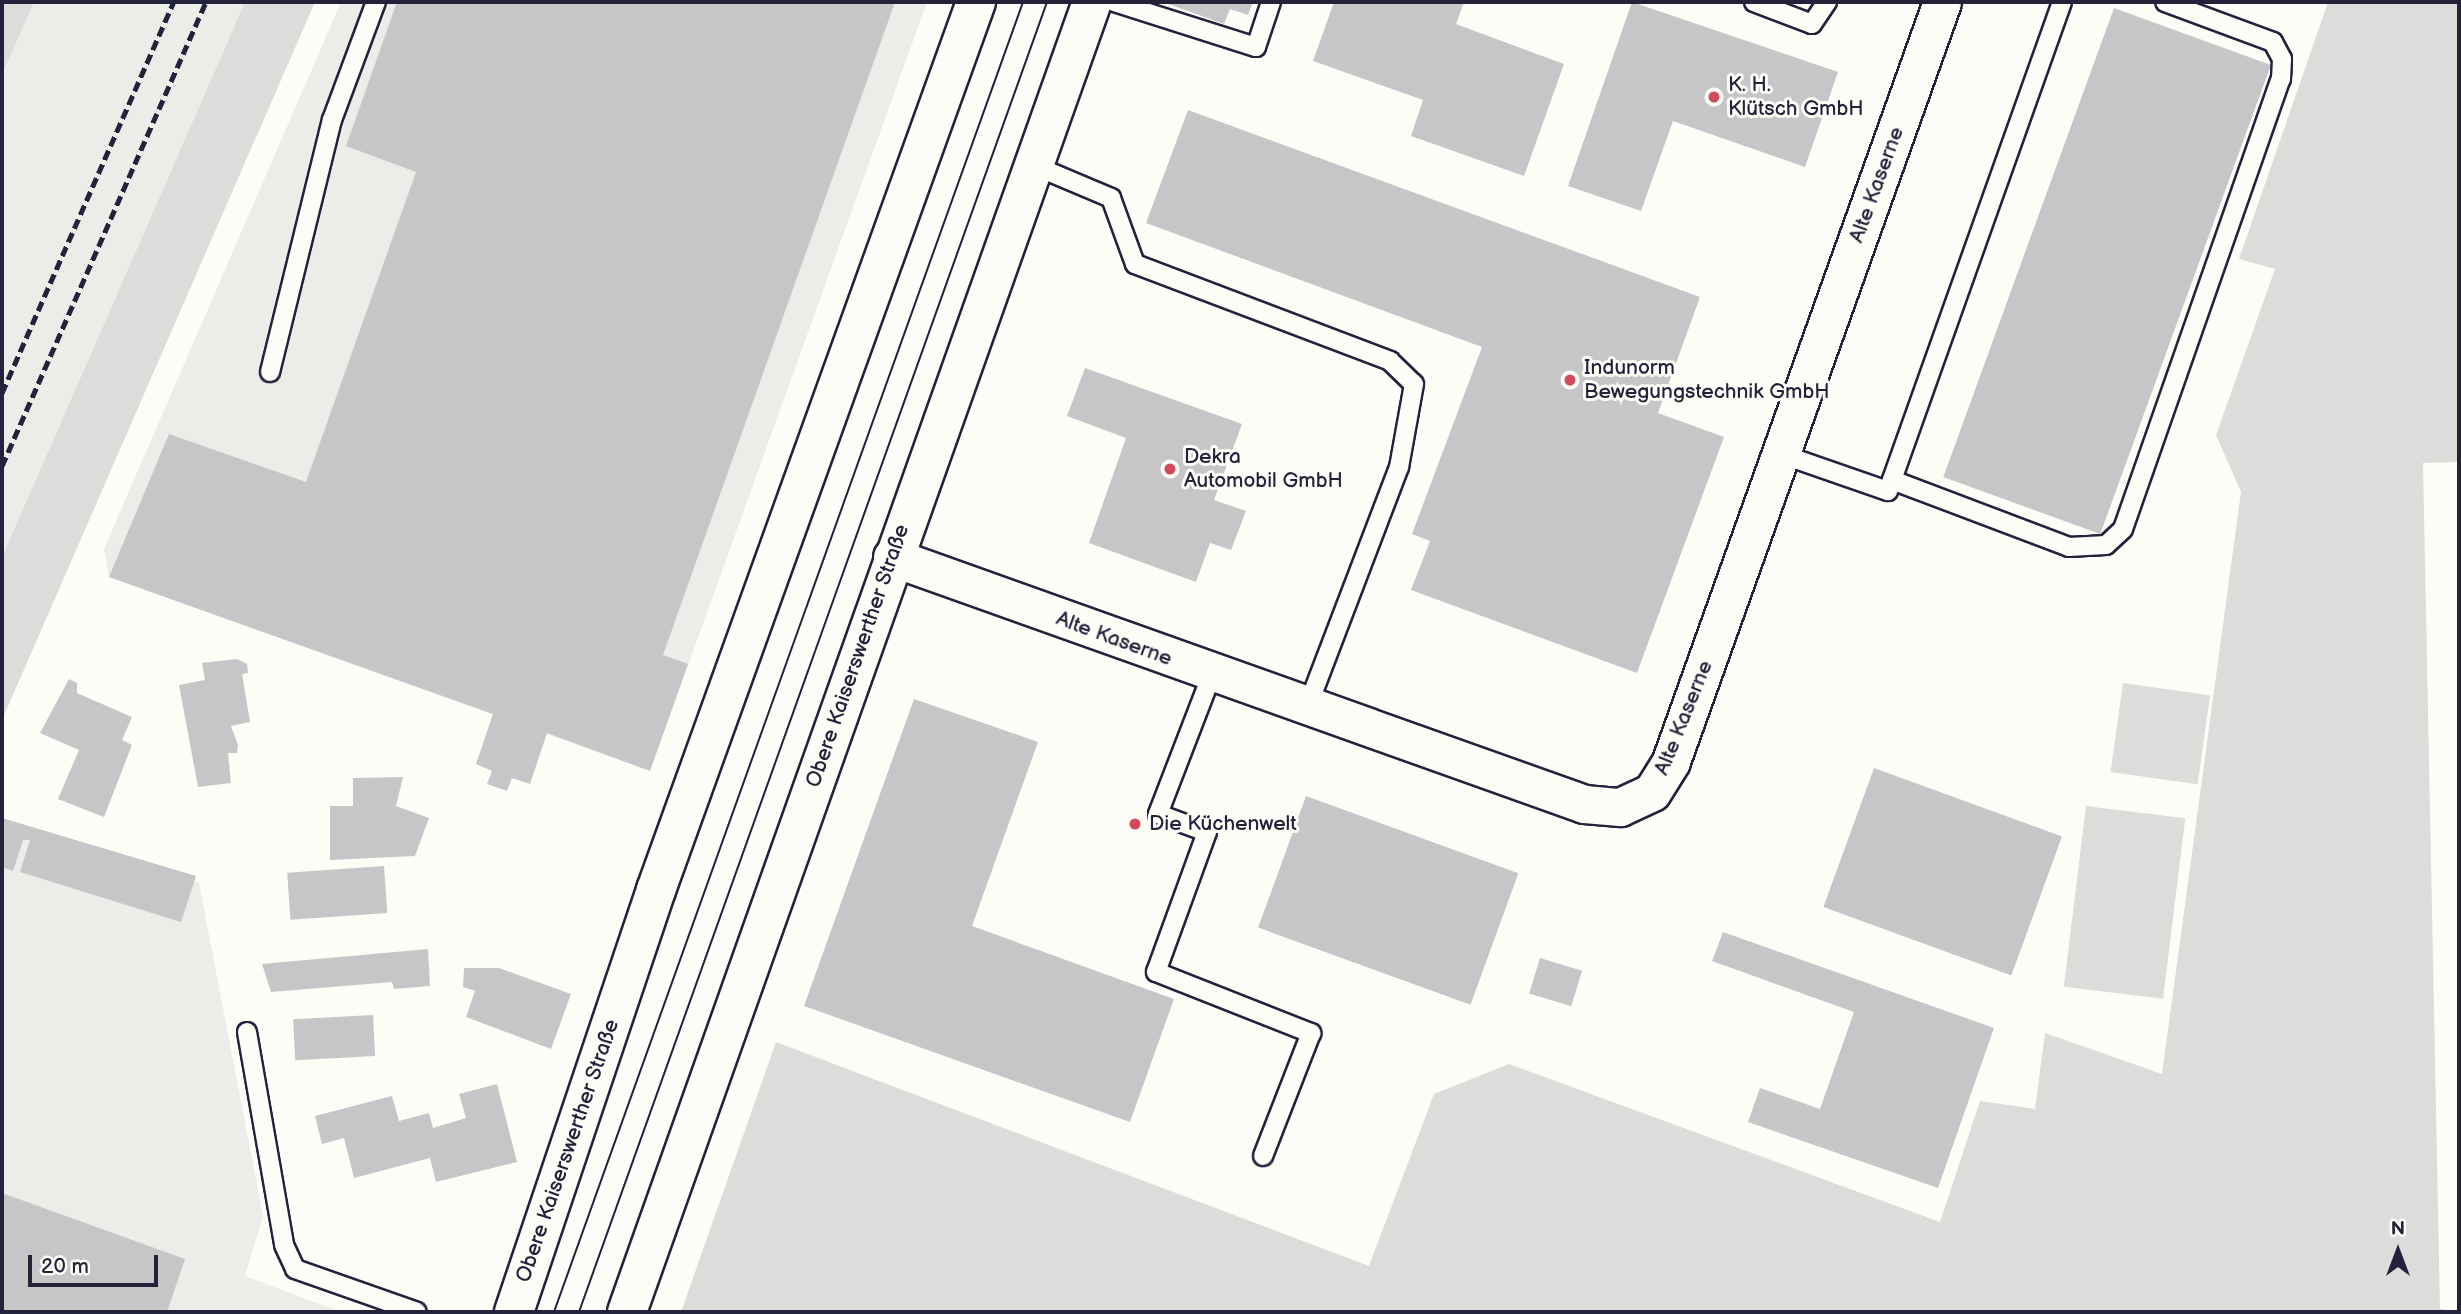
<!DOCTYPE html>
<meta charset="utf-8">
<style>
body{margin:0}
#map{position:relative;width:2461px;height:1314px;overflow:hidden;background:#fdfcf7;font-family:"Balsamiq Sans",sans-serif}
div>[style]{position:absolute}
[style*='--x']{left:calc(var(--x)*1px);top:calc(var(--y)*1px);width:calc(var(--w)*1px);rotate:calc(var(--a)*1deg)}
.built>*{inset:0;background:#ecece9}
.green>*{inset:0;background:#dddcdb;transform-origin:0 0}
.building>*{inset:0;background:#c6c6c8;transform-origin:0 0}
.roads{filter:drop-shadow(2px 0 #22223b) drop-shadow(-2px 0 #22223b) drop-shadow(0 2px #22223b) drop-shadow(0 -2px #22223b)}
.service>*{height:18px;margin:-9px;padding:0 9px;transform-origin:9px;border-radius:9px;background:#fdfcf7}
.minor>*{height:37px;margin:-18.5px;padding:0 18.5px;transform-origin:18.5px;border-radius:18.5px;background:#fdfcf7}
.tertiary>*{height:38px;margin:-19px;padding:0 19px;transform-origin:19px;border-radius:19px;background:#fdfcf7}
.tram>*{height:2px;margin:-1px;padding:0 1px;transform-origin:1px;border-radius:1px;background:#22223b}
.rail>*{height:5px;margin-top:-2.5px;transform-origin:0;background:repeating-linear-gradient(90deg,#22223b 0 10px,transparent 0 15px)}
.dots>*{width:19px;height:19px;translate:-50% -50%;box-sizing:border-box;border:4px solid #fdfcf7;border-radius:50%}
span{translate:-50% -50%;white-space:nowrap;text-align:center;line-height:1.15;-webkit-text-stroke:6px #fdfcf7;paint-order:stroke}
.poi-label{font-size:21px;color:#22223b}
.left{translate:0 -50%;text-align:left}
.street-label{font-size:21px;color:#22223b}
.frame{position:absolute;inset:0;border:4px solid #22223b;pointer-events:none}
.north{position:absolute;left:2363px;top:1216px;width:70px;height:70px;-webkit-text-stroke:5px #fdfcf7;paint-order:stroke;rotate:0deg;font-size:19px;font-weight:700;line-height:28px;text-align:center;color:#22223b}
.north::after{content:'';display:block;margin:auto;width:24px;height:32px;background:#22223b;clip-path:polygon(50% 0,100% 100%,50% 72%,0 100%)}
.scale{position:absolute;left:28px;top:1255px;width:130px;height:32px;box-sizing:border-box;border:4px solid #22223b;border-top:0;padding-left:9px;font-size:21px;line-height:24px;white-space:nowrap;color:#22223b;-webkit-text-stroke:5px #fdfcf7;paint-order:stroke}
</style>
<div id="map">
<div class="built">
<i style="clip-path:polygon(2px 2px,245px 2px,2px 557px)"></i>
<i style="clip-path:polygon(341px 2px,927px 2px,650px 771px,109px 577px,104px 549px)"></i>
<i style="clip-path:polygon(2px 822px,199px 883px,263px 1216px,245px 1276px,341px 1312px,2px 1312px)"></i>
</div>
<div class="green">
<i style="clip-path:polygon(2px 2px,34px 2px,2px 74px)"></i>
<i style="clip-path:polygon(245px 2px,315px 2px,2px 720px,2px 557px)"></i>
<i style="clip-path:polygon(2328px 2px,2459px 2px,2459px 462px,2423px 463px,2440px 1309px,2459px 1312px,681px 1312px,776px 1042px,1369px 1266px,1434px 1094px,1509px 1064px,1940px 1222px,1980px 1101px,2035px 1109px,2045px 1033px,2162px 1074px,2241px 492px,2216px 435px,2275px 269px,2239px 259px)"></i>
<i style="left:2123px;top:683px;width:88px;height:90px;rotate:8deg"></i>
<i style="left:2086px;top:806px;width:100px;height:182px;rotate:7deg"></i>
</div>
<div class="building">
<i style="clip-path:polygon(397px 2px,895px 2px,663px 655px,688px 664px,650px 771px,547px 733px,530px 784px,512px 778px,507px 791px,487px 784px,492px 771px,476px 764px,493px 714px,109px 577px,169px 434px,306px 482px,416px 172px,346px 146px)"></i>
<i style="clip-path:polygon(1163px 2px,1253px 2px,1248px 15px,1230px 9px,1224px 24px)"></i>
<i style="clip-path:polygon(1334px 2px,1464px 2px,1456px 24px,1564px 64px,1524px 176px,1411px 136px,1423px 100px,1313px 61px)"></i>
<i style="clip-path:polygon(1632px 2px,1838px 72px,1805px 167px,1673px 121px,1641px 211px,1568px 186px)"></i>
<i style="left:2114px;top:8px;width:167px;height:499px;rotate:20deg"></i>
<i style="clip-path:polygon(1188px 110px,1700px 297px,1658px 413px,1724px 437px,1637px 673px,1411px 590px,1430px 541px,1412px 534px,1482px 347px,1146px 223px)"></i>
<i style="clip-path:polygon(1085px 368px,1242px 424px,1214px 500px,1246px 511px,1231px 550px,1210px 543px,1196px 582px,1089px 543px,1126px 438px,1067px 416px)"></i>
<i style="clip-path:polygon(237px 659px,247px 664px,248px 673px,242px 674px,250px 722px,231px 726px,238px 745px,237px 753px,228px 753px,231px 783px,198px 787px,179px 685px,205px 680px,202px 663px)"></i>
<i style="clip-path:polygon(69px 679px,77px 683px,77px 693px,132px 717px,122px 740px,132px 745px,104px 817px,58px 799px,79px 750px,40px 733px)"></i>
<i style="clip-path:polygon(914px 699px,1038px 742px,972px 926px,1174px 999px,1130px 1122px,804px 1006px)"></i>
<i style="left:1874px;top:768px;width:200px;height:148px;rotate:20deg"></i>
<i style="clip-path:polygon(403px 777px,396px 806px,429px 818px,415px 856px,330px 860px,330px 806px,353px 806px,353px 778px)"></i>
<i style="left:1306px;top:796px;width:226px;height:140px;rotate:20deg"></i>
<i style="clip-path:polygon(2px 818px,196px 876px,181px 922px,20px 872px,30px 840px,23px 840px,13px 871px,2px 867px)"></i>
<i style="left:384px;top:866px;width:47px;height:97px;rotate:86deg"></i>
<i style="clip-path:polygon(1723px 932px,1994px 1028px,1938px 1188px,1748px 1122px,1760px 1088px,1820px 1109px,1854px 1012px,1712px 961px)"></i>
<i style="clip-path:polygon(428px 949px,430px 986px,394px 989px,392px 982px,271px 992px,262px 964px)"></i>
<i style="left:1540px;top:958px;width:44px;height:37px;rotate:17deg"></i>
<i style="clip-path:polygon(464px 968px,499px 968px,571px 994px,551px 1049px,466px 1017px,475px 991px,463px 987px)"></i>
<i style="left:373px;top:1015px;width:41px;height:80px;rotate:87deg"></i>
<i style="clip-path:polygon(497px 1084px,517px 1162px,436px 1182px,430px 1158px,354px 1178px,344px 1138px,322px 1144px,315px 1116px,392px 1096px,399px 1121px,429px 1113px,433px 1128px,466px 1118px,459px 1094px)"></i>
<i style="clip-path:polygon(2px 1193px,185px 1259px,167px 1312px,2px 1312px)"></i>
</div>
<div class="roads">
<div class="service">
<i style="--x:1114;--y:2;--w:149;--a:17.6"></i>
<i style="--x:1256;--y:47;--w:47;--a:-71.6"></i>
<i style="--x:1754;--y:2;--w:62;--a:20.8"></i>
<i style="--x:1812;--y:24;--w:27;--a:-56"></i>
<i style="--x:1033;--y:165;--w:85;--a:22.9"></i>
<i style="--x:1111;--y:198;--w:70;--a:70"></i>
<i style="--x:1135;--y:264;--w:273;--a:20.8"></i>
<i style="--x:1390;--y:361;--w:33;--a:44"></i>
<i style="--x:1414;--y:384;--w:84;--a:100.2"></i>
<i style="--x:1399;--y:467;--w:258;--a:110.9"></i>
<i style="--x:270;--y:372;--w:260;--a:-76.2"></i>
<i style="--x:332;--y:120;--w:126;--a:-69.6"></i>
<i style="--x:1781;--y:454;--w:113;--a:19.1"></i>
<i style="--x:1888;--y:491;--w:519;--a:-70.41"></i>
<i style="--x:1892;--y:480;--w:189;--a:20.7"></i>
<i style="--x:2069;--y:547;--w:37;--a:-3"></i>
<i style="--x:2106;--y:545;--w:23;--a:-43"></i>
<i style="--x:2123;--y:529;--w:477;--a:-70.7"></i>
<i style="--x:2281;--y:79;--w:20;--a:-87"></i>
<i style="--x:2282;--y:59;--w:19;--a:-118"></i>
<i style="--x:2273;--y:42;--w:115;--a:-159.7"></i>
<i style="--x:1212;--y:674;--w:150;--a:111.1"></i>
<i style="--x:1158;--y:814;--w:52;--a:20.2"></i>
<i style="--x:1207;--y:832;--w:149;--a:110"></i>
<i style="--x:1156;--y:972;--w:167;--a:21.5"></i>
<i style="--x:1311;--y:1033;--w:132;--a:111.3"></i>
<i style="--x:247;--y:1032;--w:216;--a:80.1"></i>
<i style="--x:284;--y:1245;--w:26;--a:65"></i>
<i style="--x:295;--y:1269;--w:129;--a:19.4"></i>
</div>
<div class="minor">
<i style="--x:892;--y:557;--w:735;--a:19.64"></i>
<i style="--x:1584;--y:804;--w:36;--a:5"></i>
<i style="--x:1620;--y:807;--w:35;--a:-25"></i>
<i style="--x:1652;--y:792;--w:36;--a:-58"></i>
<i style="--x:1671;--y:761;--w:806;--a:-70.35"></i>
</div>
<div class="tertiary">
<i style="--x:514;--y:1312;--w:445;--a:-71.4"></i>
<i style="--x:656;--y:890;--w:944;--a:-70.18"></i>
<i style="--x:627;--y:1312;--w:1390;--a:-70.46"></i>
</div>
</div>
<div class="tram">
<i style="--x:554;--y:1312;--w:1391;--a:-70.3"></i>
<i style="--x:579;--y:1312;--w:1391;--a:-70.34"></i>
</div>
<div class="rail">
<i style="--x:2;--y:393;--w:427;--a:-66.3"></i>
<i style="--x:2;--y:466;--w:507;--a:-66.27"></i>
</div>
<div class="dots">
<i style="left:1714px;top:97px;background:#d1495b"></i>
<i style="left:1570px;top:380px;background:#d1495b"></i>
<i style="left:1170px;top:469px;background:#d1495b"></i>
<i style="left:1135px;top:824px;background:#d1495b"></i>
</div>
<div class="poi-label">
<span class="left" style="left:1728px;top:97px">K. H.<br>Klütsch GmbH</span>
<span class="left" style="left:1584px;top:380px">Indunorm<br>Bewegungstechnik GmbH</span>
<span class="left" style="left:1184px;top:469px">Dekra<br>Automobil GmbH</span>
<span class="left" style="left:1149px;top:824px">Die Küchenwelt</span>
</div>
<div class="street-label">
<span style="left:1877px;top:185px;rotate:-70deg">Alte Kaserne</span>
<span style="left:1114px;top:639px;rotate:20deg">Alte Kaserne</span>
<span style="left:858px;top:656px;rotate:-71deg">Obere Kaiserswerther Straße</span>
<span style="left:1684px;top:718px;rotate:-68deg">Alte Kaserne</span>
<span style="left:568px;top:1151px;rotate:-71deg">Obere Kaiserswerther Straße</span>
</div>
<div class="frame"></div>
<div class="north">N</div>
<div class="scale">20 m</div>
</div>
